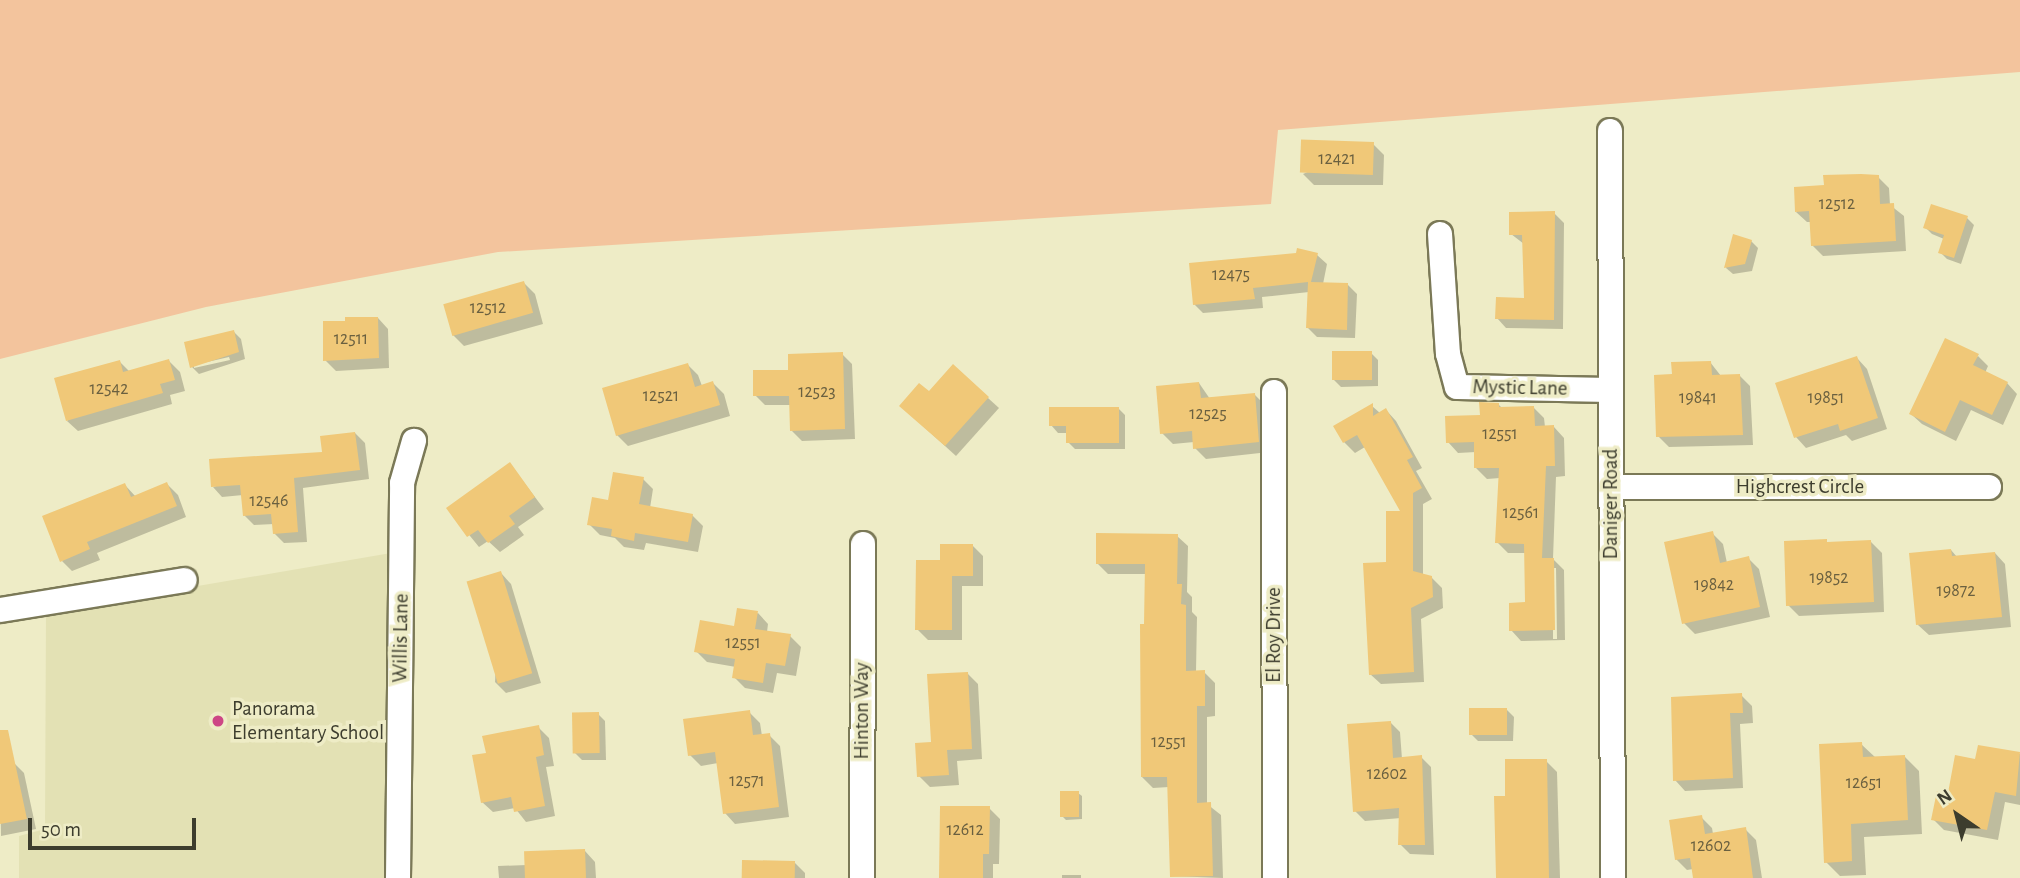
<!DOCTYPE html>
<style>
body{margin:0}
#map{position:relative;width:2020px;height:878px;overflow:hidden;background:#eeecc6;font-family:"Alegreya Sans",sans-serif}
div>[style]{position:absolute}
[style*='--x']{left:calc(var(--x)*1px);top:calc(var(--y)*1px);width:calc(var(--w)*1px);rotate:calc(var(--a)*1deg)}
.built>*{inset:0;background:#e3e1b4}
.green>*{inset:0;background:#f3c49d}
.shadow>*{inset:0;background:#0003;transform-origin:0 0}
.building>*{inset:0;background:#f0c878;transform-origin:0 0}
.roads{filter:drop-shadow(2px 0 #7b7957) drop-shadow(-2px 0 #7b7957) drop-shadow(0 2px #7b7957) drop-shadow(0 -2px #7b7957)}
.minor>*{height:24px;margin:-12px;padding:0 12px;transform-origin:12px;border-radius:12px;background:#fff}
.dots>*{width:19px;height:19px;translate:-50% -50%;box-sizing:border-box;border:4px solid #eeecc6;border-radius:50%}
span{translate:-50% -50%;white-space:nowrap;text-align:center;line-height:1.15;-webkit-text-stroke:7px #eeecc6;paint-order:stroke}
.number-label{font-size:18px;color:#6a6040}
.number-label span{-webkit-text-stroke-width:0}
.street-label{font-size:21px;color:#3d3d2e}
.poi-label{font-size:21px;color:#3d3d2e}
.left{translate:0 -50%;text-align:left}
.north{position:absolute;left:1922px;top:780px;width:70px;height:70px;-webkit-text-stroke:5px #eeecc6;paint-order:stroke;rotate:325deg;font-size:19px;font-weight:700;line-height:28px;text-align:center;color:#3d3d2e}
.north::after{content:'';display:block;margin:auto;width:24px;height:32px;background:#3d3d2e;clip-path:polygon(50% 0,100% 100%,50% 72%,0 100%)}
.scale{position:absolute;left:28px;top:818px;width:168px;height:32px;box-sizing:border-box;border:4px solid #3d3d2e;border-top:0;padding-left:9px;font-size:21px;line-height:24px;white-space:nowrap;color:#3d3d2e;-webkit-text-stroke:5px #eeecc6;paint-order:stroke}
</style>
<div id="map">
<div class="built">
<i style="clip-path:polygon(391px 553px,391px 878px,19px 878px,19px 836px,45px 829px,46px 612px)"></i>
</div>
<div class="green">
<i style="clip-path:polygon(0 0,2020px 0,2020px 72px,1278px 130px,1271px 204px,498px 252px,206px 307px,0 359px)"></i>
</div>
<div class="shadow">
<i style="clip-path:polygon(1373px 144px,1384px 155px,1383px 185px,1314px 185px,1303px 174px)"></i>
<i style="clip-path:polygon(1878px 177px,1889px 188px,1890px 205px,1904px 216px,1906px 251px,1823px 256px,1812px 245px,1811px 222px,1807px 222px,1796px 212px,1826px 187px)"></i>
<i style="clip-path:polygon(1554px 213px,1564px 223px,1563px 329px,1506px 328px,1497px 318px,1525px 300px,1524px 244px,1511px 234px)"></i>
<i style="clip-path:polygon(1967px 218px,1974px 225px,1961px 264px,1947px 259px,1940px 252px,1944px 239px,1932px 234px,1925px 227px)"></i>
<i style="clip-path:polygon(1734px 237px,1751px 241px,1758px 248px,1752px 271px,1733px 274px,1726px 268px)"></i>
<i style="clip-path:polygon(1317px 255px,1327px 264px,1323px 284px,1348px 285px,1357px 294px,1355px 338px,1317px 337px,1308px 328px,1309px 292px,1262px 297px,1263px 308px,1203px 313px,1194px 304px)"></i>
<i style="clip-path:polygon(524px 283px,535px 294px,543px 324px,464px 346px,453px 335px)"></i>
<i style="clip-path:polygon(378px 318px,388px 329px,389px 368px,336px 371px,325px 360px)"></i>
<i style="clip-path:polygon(evenodd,234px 332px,241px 339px,245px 359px,199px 374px,192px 367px,234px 332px,229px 357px,230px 360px,194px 368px,194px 365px,229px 357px)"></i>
<i style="clip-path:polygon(1371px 353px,1378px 360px,1378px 386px,1341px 387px,1334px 380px)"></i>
<i style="clip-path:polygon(842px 354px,852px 364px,855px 439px,802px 441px,792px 431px,791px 405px,765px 405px,755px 395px,790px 372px)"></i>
<i style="clip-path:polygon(1978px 356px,1988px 366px,1985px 373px,2007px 383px,2017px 394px,2003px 425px,1971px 410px,1956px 441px,1922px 424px,1911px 414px)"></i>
<i style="clip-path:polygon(1857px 358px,1867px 369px,1887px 429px,1852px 441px,1846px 435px,1806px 448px,1796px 437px)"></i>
<i style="clip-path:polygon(119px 361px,130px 372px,169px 361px,180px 372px,185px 391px,170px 395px,172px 404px,78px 431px,67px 421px)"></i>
<i style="clip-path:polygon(1710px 362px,1721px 376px,1739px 375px,1750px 386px,1753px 445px,1669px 447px,1658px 436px,1674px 376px)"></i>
<i style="clip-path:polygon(688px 365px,698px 375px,702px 386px,713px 383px,724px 394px,730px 416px,628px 446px,617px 435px)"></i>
<i style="clip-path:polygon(1199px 383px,1210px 399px,1254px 394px,1265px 405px,1269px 452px,1206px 459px,1195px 448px,1194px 442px,1173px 444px,1162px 433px)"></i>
<i style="clip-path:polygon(929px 393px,988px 398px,999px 408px,956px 456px,912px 416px)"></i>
<i style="clip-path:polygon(evenodd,1498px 404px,1502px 408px,1533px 407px,1544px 418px,1545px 427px,1554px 427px,1564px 438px,1565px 476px,1556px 477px,1553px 559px,1564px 570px,1565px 640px,1521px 641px,1511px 630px,1527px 604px,1526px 553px,1508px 553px,1497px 542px,1500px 478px,1487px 479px,1476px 468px,1476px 452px,1458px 453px,1448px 442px,1498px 404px,1553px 568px,1556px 568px,1557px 639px,1553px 639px,1553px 568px)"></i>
<i style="clip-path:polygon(1372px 406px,1380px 413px,1386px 410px,1396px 421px,1422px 468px,1416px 471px,1432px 499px,1423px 504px,1423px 575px,1431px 577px,1442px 588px,1443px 608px,1421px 619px,1424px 682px,1381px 684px,1370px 674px,1387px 564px,1403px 513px,1365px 447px,1355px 453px,1344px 442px)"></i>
<i style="clip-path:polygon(1118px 408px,1125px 415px,1125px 449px,1075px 449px,1068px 442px,1068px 433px,1058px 433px,1051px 425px)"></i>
<i style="clip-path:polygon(355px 433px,365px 443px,369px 479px,303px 488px,307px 542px,284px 543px,274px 533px,274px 524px,254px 525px,244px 515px,243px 495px,222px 497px,213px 487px,324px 454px)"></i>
<i style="clip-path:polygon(510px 464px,544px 509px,518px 527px,524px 535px,500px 552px,488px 541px,479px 547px,448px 509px)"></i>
<i style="clip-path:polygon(643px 479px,653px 489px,650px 508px,692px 515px,703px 526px,698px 552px,646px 543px,644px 550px,624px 547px,615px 538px,600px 535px,589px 524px,609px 502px)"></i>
<i style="clip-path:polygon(167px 484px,178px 495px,186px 517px,97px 553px,100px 560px,72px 571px,62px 561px,125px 485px,136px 497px)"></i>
<i style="clip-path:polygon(1712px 533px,1723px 544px,1727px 563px,1748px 558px,1759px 569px,1770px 617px,1695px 634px,1684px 623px)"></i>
<i style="clip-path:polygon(1177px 536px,1188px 546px,1187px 592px,1192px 597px,1192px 612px,1197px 617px,1196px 672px,1204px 672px,1215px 683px,1215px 716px,1207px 717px,1207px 804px,1221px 815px,1223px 878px,1171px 876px,1169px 787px,1153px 788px,1142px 777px,1147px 574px,1108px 574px,1097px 563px)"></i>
<i style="clip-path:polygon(1871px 542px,1882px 553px,1884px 612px,1799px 616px,1788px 605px)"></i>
<i style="clip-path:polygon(972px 545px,983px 556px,983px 586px,962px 586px,962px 640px,928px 640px,917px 629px,942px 562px)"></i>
<i style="clip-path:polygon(1951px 550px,1957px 557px,1995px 553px,2005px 564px,2011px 627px,1929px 635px,1918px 625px)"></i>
<i style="clip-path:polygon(501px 573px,511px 584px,541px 683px,506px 693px,495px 682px)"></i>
<i style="clip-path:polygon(758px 613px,768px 624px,767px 632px,790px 636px,801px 647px,796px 676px,777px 673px,773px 693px,745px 688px,734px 677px,736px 667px,707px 662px,696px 651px)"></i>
<i style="clip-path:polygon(967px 673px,978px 684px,982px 759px,957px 761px,959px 785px,930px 787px,919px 776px)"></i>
<i style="clip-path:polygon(1741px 695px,1752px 706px,1753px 723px,1740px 724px,1743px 788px,1685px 791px,1675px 780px)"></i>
<i style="clip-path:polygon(1507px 710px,1514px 717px,1513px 741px,1478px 741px,1471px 734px)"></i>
<i style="clip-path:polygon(749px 712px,760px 723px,762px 736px,769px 735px,780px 746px,789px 817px,735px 824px,725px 813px,718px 763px,701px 766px,690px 755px)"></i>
<i style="clip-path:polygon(598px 714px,605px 721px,606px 760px,582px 760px,575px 753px)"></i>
<i style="clip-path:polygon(1390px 722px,1400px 732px,1402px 759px,1421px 757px,1431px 767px,1434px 855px,1410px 854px,1400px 844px,1401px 818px,1365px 821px,1355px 811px)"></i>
<i style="clip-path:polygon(538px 727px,549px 738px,554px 766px,546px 767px,555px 816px,526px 822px,515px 808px,493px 812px,482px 802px,488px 754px)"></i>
<i style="clip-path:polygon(1861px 744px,1876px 758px,1905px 757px,1919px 771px,1922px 834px,1864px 837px,1866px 875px,1840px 876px,1826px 862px)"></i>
<i style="clip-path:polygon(1979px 747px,2020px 754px,2020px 805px,2005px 802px,1998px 840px,1944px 830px,1933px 819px,1976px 761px)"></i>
<i style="clip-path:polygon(1546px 761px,1557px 772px,1560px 878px,1498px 878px,1507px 798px)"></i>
<i style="clip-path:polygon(14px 763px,24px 773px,36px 829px,1px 836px,0 766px)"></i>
<i style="clip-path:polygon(1078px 793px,1082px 796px,1082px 819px,1066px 820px,1063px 817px)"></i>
<i style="clip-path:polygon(989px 808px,1000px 819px,999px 864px,993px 864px,993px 878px,942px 878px)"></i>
<i style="clip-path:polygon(1701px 817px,1712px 828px,1713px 834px,1745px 829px,1756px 840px,1762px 878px,1695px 878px,1693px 869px,1687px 870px,1676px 859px)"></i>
<i style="clip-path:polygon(585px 851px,595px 862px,596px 878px,499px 878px,498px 866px,527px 865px)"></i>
<i style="clip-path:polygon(795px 863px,805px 873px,805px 878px,743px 878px)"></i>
<i style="left:1062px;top:875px;width:19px;height:3px"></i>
</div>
<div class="building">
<i style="left:1374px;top:142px;width:33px;height:73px;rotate:92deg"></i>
<i style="clip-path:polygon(1861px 174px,1879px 175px,1880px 204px,1894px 203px,1896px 241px,1811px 246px,1809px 211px,1795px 212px,1794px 187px,1824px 185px,1823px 175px)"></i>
<i style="clip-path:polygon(1931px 204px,1968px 216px,1954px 258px,1938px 253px,1944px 235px,1923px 228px)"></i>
<i style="clip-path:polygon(1555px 211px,1554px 320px,1495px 319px,1496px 297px,1524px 298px,1522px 235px,1509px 235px,1509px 212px)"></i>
<i style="clip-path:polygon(1733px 234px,1752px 240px,1745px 264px,1724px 268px)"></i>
<i style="clip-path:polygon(1297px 248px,1318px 253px,1311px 282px,1348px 283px,1347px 330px,1306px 328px,1308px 282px,1253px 288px,1255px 299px,1193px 305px,1189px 263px,1296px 253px)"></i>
<i style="left:524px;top:281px;width:33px;height:84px;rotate:74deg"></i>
<i style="clip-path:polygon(345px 317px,378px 317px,379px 358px,323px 361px,323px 321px,345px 321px)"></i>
<i style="clip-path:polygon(234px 330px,239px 352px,190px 368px,184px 342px)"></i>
<i style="clip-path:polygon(1945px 338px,1979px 354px,1973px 365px,2008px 382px,1992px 415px,1960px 400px,1945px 432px,1909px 414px)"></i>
<i style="left:1372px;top:351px;width:29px;height:40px;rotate:90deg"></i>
<i style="clip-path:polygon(843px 352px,845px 429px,790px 431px,789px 396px,753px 396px,753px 370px,788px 370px,788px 354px)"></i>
<i style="clip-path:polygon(1857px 356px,1878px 418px,1840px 431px,1838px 424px,1794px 438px,1775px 383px)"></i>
<i style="clip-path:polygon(169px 359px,175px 380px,160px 384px,163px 393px,66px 421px,54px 378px,120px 360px,123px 372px)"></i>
<i style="clip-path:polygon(1711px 361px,1712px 375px,1740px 374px,1743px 435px,1656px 437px,1654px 375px,1672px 374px,1671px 362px)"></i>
<i style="clip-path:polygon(688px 363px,695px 387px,713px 381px,720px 405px,616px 436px,602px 388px)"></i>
<i style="clip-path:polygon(953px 364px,989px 397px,945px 446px,899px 406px,919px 383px,929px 391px)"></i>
<i style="clip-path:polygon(1199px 382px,1201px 398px,1255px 393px,1259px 442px,1193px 449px,1192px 431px,1160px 434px,1156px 386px)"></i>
<i style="clip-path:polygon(1479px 402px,1499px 403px,1499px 407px,1534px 406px,1535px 426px,1554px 425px,1555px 466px,1546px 466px,1542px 558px,1554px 558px,1555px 630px,1509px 631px,1509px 603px,1525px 602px,1524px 544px,1495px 543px,1499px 468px,1474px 468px,1474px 442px,1446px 443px,1445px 416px,1480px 415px)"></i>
<i style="clip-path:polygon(1373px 403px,1373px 416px,1386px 408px,1413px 457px,1407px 460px,1422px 488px,1413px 493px,1413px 571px,1432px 576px,1433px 597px,1411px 608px,1414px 672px,1369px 675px,1363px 563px,1386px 562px,1386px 511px,1400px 511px,1357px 435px,1343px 443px,1333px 426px)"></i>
<i style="clip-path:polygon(1049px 407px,1119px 407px,1119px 443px,1066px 443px,1066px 426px,1049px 426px)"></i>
<i style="clip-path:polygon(355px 432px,360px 470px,294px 478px,298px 532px,273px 534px,271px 514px,243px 516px,240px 485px,211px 487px,209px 459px,322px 452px,320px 436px)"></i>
<i style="clip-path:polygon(510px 462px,535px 497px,509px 516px,515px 524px,488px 543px,478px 530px,467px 537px,446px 508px)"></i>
<i style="clip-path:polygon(613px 472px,644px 477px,639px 504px,693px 514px,688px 542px,635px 533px,634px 541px,611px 536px,612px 529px,587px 525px,592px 497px,608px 500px)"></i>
<i style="clip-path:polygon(167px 482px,177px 506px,87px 542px,90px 549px,60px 562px,42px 516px,125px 483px,131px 497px)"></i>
<i style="clip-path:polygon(1713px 531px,1720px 563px,1749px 556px,1760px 607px,1682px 624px,1664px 542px)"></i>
<i style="clip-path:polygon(1096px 533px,1178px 534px,1177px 584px,1182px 584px,1181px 604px,1186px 605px,1186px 671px,1205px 670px,1205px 706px,1197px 706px,1197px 803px,1211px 802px,1213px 876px,1170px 877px,1167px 777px,1141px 777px,1140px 624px,1144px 624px,1145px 564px,1096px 564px)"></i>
<i style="clip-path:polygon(1827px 539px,1827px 542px,1871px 540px,1874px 602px,1786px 606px,1784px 541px)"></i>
<i style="clip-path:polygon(940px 544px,973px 544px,973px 576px,952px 576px,952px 630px,915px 630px,916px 560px,940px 560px)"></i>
<i style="clip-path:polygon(1951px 549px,1952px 556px,1995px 552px,2002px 617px,1916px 625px,1909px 553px)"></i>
<i style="left:501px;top:571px;width:107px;height:36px;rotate:73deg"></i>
<i style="clip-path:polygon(737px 608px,758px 611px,755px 629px,791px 634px,785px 666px,766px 663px,763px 683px,732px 678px,735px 659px,694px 652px,700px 620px,734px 626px)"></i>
<i style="clip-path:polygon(968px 672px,972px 749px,947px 750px,949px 775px,917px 777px,915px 743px,931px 742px,927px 674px)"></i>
<i style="clip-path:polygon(1742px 693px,1743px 713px,1730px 713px,1733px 778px,1673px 781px,1671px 697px)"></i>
<i style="left:1469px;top:708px;width:38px;height:27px"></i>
<i style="clip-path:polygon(750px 710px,753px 735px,770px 733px,779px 807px,723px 814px,715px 752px,688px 756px,683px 719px)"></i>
<i style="left:599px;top:712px;width:41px;height:27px;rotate:89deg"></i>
<i style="clip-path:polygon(1391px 721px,1393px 758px,1422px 755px,1425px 845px,1398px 845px,1399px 808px,1353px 812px,1347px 724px)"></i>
<i style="clip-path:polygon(539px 725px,544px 755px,536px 757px,545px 806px,514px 812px,511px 797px,481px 803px,472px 755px,486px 753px,482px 736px)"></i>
<i style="clip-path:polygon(0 730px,8px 730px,27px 819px,0 824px)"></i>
<i style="clip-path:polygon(1862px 742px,1863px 757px,1905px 755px,1908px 820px,1851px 824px,1852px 861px,1824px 863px,1819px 744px)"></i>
<i style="clip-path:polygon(1978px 745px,2020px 752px,2016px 796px,1995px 792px,1987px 830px,1931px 820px,1937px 791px,1948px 793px,1955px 755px,1975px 759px)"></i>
<i style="clip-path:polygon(1505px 759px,1547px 759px,1549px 878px,1496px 878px,1494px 796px,1505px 796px)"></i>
<i style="left:1060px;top:791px;width:19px;height:26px"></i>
<i style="clip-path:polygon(940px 806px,990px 806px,989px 854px,983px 854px,983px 878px,939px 878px)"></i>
<i style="clip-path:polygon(1702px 815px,1705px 834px,1746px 827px,1753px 878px,1693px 878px,1690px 858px,1675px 860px,1669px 820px)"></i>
<i style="left:585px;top:849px;width:29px;height:61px;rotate:88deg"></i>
<i style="left:742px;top:860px;width:53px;height:18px;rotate:1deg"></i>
</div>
<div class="roads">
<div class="minor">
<i style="--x:1610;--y:131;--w:747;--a:89.77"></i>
<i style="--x:1440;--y:234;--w:120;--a:86.2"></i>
<i style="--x:1448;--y:354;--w:34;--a:75"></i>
<i style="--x:1457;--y:387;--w:153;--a:1.1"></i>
<i style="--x:1274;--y:392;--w:486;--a:89.9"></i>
<i style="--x:1611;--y:487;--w:378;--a:0"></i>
<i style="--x:0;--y:610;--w:187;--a:-9.2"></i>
<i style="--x:398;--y:878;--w:395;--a:-89.4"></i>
<i style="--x:402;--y:483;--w:44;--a:-74.1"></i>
<i style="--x:862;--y:878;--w:334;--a:-89.8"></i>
</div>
</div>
<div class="dots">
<i style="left:218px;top:721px;background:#cd4685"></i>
</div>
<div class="number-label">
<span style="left:1337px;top:159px">12421</span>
<span style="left:1837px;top:204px">12512</span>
<span style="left:1231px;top:275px">12475</span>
<span style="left:488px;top:308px">12512</span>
<span style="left:351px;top:339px">12511</span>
<span style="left:109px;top:389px">12542</span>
<span style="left:817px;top:392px">12523</span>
<span style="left:661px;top:396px">12521</span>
<span style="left:1698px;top:398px">19841</span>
<span style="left:1826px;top:398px">19851</span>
<span style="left:1208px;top:414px">12525</span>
<span style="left:1500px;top:434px">12551</span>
<span style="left:269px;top:501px">12546</span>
<span style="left:1521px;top:513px">12561</span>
<span style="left:1829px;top:578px">19852</span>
<span style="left:1714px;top:585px">19842</span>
<span style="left:1956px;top:591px">19872</span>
<span style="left:743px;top:643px">12551</span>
<span style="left:1169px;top:742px">12551</span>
<span style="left:1387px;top:774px">12602</span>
<span style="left:747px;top:781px">12571</span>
<span style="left:1864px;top:783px">12651</span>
<span style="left:965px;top:830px">12612</span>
<span style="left:1711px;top:846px">12602</span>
</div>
<div class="street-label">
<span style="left:1520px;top:388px;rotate:1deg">Mystic Lane</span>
<span style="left:1800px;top:487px">Highcrest Circle</span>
<span style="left:1611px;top:504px;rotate:-90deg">Daniger Road</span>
<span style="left:1274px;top:635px;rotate:-90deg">El Roy Drive</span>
<span style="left:401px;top:638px;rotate:-89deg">Willis Lane</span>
<span style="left:862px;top:711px;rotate:-90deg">Hinton Way</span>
</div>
<div class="poi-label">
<span class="left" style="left:232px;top:721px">Panorama<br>Elementary School</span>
</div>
<div class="north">N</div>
<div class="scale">50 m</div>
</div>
